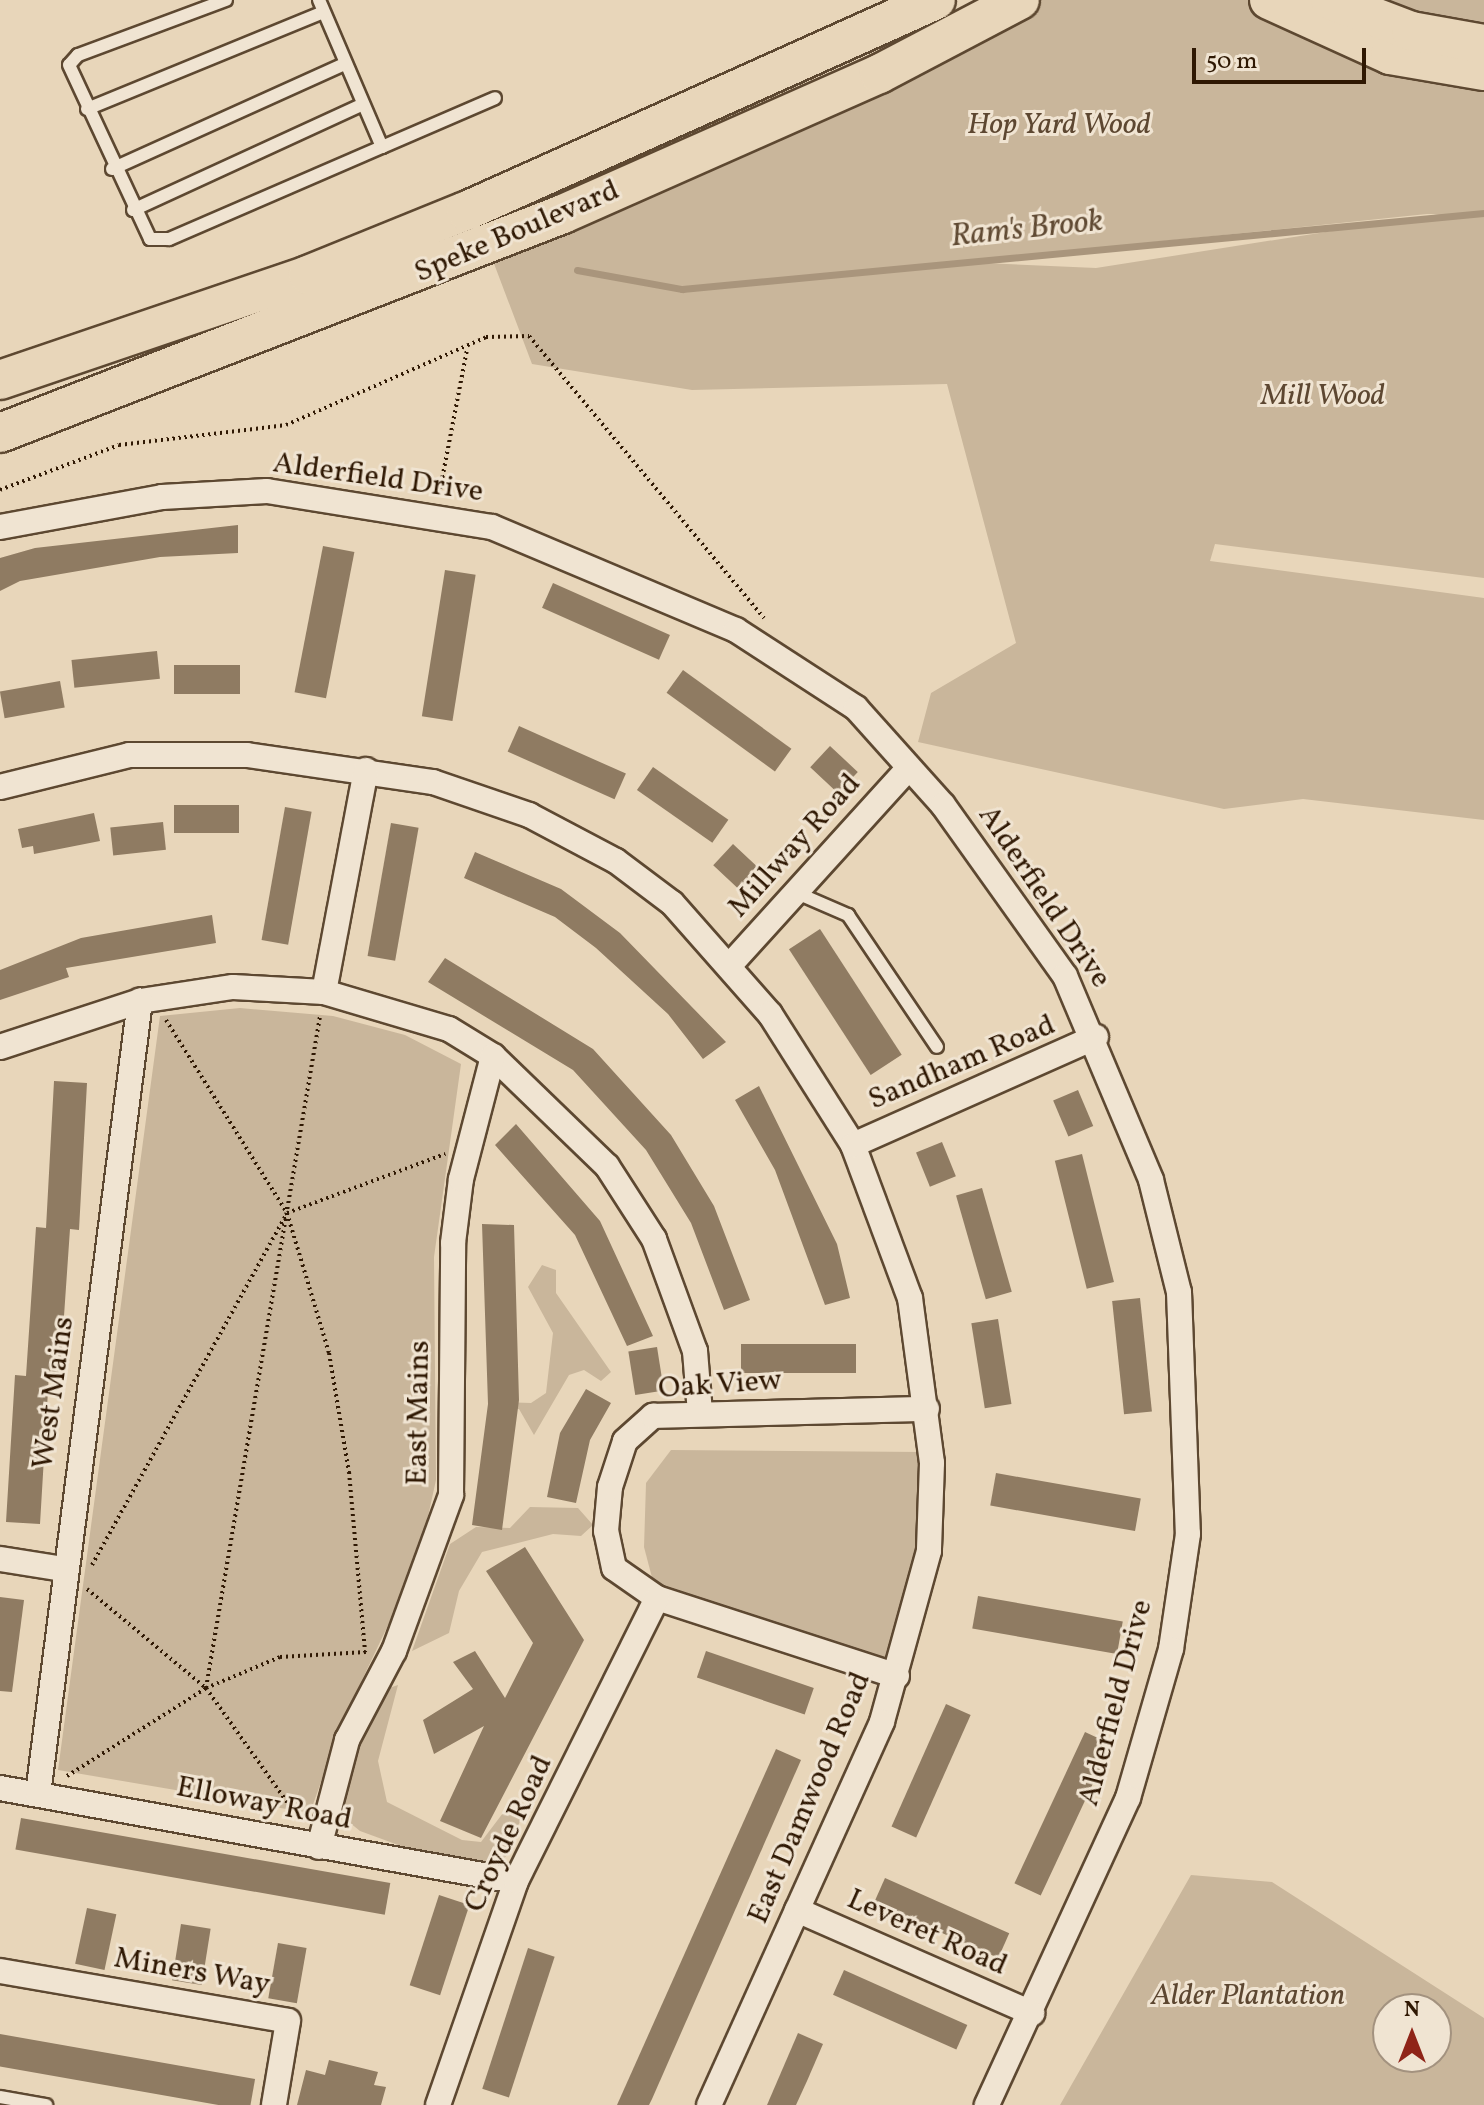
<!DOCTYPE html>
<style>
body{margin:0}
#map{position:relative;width:1484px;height:2105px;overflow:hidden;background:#e8d6ba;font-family:Vollkorn,serif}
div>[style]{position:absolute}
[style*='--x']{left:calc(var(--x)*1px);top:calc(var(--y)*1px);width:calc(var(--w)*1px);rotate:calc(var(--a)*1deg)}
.green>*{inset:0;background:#c9b69b}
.stream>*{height:7px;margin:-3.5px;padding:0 3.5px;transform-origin:3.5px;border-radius:3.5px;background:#a9957c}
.building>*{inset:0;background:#8f7b62;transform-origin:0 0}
.path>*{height:4px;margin-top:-2px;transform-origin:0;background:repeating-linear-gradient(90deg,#2f1803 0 2px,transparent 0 6px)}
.roads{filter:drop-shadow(2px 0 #5d4831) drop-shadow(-2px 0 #5d4831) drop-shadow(0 2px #5d4831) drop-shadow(0 -2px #5d4831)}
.service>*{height:12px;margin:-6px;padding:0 6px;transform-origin:6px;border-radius:6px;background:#f0e4d2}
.minor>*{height:24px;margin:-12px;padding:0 12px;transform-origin:12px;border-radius:12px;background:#f0e4d2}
.trunk>*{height:38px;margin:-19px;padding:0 19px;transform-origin:19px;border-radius:19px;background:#e8d6ba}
span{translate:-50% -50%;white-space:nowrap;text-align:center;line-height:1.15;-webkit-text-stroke:6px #f0e4d2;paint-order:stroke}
.park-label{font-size:30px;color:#5d4731;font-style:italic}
.street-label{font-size:30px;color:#2f1803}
.water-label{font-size:32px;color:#604a33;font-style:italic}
.north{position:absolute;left:1372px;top:1993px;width:80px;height:80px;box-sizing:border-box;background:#f0e4d2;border:2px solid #a3927f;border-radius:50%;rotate:0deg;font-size:22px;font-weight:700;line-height:32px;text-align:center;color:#2f1803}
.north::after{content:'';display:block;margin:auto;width:28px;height:36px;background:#8f2418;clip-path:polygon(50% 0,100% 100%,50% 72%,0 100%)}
.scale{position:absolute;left:1192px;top:48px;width:174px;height:36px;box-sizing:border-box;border:4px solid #2f1803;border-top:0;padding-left:10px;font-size:24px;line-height:28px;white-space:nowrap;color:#2f1803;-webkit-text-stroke:6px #f0e4d2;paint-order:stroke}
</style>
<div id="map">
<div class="green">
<i style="clip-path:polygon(evenodd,1031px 0,1269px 0,1484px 71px,1484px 578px,1215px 544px,1210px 561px,1484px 598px,1484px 820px,1303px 799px,1224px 809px,918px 742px,931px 693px,1016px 643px,947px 384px,692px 390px,532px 364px,493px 261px,1031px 0,1427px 214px,1440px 214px,1096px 268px,960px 262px,1427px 214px)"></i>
<i style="clip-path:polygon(1330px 0,1484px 0,1484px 44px)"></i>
<i style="clip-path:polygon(240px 1008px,333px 1016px,405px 1035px,461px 1064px,434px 1257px,436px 1480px,418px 1562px,343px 1720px,310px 1813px,58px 1770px,160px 1016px)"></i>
<i style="clip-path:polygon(542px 1265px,556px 1270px,556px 1293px,611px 1372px,601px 1381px,584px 1370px,569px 1375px,534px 1435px,519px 1409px,495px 1409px,495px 1402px,531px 1403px,546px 1393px,553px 1333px,528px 1287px)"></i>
<i style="clip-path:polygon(671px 1450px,922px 1452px,914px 1563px,888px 1658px,655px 1589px,644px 1547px,646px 1483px)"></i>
<i style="clip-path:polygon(530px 1507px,578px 1508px,593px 1525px,581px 1536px,553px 1534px,482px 1552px,459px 1591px,449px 1633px,412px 1651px,450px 1544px,476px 1527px,510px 1528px)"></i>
<i style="clip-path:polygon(398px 1685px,378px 1761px,387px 1802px,462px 1840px,481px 1842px,503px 1813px,521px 1817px,511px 1852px,497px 1864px,401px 1846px,360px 1831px,333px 1809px,358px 1730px,386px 1689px)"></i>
<i style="clip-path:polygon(evenodd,1191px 1875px,1272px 1882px,1484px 2018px,1484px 2105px,1060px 2105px,1191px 1875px,1388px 2009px,1436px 2009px,1436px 2057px,1388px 2057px,1388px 2009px)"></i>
</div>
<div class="stream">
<i style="--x:577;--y:270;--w:107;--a:10.3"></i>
<i style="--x:682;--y:289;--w:806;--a:-5.41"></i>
</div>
<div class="building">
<i style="clip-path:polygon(238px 525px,238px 553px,160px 557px,20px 581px,0 591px,0 558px,35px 548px)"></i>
<i style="left:323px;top:546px;width:32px;height:149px;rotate:11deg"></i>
<i style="left:445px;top:570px;width:31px;height:148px;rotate:9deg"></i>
<i style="left:553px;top:583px;width:128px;height:27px;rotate:24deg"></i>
<i style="left:157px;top:651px;width:28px;height:86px;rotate:84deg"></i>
<i style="left:240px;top:665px;width:29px;height:66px;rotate:90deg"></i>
<i style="left:683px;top:670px;width:134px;height:28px;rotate:36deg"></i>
<i style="left:60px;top:681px;width:27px;height:61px;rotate:80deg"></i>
<i style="left:519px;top:726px;width:117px;height:28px;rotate:24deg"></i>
<i style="left:830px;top:746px;width:38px;height:29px;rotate:43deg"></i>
<i style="left:653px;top:767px;width:92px;height:28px;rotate:35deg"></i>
<i style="left:174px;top:805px;width:65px;height:28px"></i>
<i style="left:285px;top:807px;width:27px;height:135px;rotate:10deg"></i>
<i style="clip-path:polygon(94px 813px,100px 841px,34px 854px,33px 846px,22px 848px,18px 829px)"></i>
<i style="left:163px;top:822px;width:28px;height:53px;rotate:84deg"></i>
<i style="left:391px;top:823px;width:28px;height:135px;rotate:10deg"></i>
<i style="left:733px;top:844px;width:38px;height:29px;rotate:43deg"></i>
<i style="clip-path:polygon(475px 852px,561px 889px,620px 933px,726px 1042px,703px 1059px,668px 1014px,596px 948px,555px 917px,464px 878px)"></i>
<i style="clip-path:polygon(212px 915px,216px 943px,66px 968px,69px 977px,0 1000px,0 970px,81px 938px)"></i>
<i style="left:820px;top:929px;width:150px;height:37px;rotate:57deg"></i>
<i style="clip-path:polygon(445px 958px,593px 1049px,671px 1135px,714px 1206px,750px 1300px,724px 1310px,691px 1223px,646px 1150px,573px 1070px,428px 982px)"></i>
<i style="clip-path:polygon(54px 1081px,87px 1083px,79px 1230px,70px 1229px,60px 1374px,49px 1374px,40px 1524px,6px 1522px,15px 1375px,26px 1376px,36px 1227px,46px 1228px)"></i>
<i style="clip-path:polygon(759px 1086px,837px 1244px,850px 1298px,825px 1305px,775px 1170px,735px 1100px)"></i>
<i style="left:1078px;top:1090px;width:39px;height:27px;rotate:67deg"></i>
<i style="clip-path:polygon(516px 1124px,600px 1221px,653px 1336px,627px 1346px,575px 1235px,495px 1145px)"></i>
<i style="left:942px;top:1142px;width:37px;height:28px;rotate:68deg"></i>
<i style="left:1082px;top:1154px;width:132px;height:28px;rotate:76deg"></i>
<i style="left:982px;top:1188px;width:108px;height:27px;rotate:74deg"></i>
<i style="clip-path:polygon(482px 1224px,514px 1225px,519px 1400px,502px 1530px,472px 1525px,488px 1404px)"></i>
<i style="left:1140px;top:1298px;width:114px;height:28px;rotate:84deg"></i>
<i style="left:998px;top:1319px;width:86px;height:27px;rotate:81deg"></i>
<i style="left:856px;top:1344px;width:29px;height:115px;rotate:90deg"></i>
<i style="left:657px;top:1347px;width:44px;height:29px;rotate:81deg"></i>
<i style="clip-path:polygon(586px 1389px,611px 1403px,590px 1440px,576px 1503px,547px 1497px,560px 1433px)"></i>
<i style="left:996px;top:1473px;width:147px;height:33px;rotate:10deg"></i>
<i style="clip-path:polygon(525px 1547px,584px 1640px,481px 1838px,440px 1821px,484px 1726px,434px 1754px,423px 1720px,473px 1689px,453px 1662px,475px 1651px,505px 1698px,533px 1643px,486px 1571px)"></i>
<i style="left:978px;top:1596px;width:147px;height:33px;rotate:10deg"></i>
<i style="clip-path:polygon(0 1597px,24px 1600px,12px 1692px,0 1691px)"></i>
<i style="left:706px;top:1651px;width:114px;height:28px;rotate:19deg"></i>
<i style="left:946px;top:1704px;width:27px;height:134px;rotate:24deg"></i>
<i style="left:1085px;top:1732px;width:29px;height:167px;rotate:25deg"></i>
<i style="clip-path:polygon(776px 1749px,801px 1760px,652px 2099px,649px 2105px,617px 2105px)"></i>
<i style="left:21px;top:1818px;width:375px;height:32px;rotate:10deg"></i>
<i style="left:885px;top:1878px;width:136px;height:27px;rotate:24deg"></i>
<i style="left:439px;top:1895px;width:32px;height:95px;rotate:18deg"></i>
<i style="left:87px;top:1908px;width:30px;height:57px;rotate:12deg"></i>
<i style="left:181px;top:1924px;width:30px;height:57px;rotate:9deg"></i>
<i style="left:278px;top:1943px;width:29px;height:56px;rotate:10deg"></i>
<i style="left:528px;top:1948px;width:28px;height:148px;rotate:18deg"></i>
<i style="left:844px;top:1970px;width:135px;height:27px;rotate:24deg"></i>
<i style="clip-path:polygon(798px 2033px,823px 2044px,807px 2081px,796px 2105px,767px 2105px)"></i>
<i style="left:0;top:2034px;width:259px;height:32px;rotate:10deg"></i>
<i style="clip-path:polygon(329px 2060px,378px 2072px,374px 2085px,386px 2087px,381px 2105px,297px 2105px,306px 2070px,325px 2075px)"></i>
</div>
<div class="path">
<i style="--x:0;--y:490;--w:127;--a:-20.7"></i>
<i style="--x:119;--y:445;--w:168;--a:-6.8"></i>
<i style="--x:286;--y:425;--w:219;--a:-23.7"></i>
<i style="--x:486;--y:337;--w:43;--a:-1.3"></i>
<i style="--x:529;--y:336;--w:367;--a:50.2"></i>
<i style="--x:439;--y:495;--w:149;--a:-79.1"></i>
<i style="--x:166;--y:1020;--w:228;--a:57.9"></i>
<i style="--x:287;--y:1213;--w:146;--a:73.3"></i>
<i style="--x:329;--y:1353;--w:121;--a:80.5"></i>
<i style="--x:349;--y:1472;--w:181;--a:84.9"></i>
<i style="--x:92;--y:1565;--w:402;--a:-61"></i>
<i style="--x:287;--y:1213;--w:169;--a:-20.5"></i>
<i style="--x:87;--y:1589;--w:155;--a:39.8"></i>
<i style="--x:206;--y:1688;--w:161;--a:54.6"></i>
<i style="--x:206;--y:1688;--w:682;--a:-80.37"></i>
<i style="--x:67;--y:1776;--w:165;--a:-32.3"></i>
<i style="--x:206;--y:1688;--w:80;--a:-22.7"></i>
<i style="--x:280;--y:1657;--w:86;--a:-3.3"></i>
</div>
<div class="roads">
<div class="service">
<i style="--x:226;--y:0;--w:158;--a:159.6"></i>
<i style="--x:78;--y:55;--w:13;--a:132"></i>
<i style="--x:69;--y:65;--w:192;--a:65"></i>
<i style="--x:150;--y:239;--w:19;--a:0"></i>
<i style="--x:169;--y:239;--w:232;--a:-23.4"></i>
<i style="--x:382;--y:147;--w:160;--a:-113.2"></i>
<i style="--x:87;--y:109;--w:255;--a:-22.3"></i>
<i style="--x:382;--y:147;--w:123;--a:-23.4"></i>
<i style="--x:112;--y:169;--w:252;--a:-24.3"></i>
<i style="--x:133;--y:210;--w:251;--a:-24.7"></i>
<i style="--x:797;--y:893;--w:56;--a:23.3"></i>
<i style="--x:848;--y:915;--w:159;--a:56"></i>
<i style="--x:0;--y:2097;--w:47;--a:9.9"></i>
</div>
<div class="minor">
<i style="--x:0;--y:527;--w:165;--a:-10.5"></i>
<i style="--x:162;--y:497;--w:105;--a:-3.3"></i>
<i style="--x:267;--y:491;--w:228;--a:9.1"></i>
<i style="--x:492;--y:527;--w:265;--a:22.9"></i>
<i style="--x:736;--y:630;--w:143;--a:33"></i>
<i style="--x:856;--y:708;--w:130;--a:48.1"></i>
<i style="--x:943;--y:805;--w:210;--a:54.5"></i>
<i style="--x:1065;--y:976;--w:221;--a:67.1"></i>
<i style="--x:1151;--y:1180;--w:115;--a:76"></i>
<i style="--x:1179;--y:1292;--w:242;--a:87.9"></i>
<i style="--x:1188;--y:1534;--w:116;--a:98.4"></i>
<i style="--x:1171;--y:1649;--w:155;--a:106.1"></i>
<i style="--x:1128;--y:1798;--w:338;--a:114.7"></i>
<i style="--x:0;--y:787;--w:133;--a:-13.9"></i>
<i style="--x:129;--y:755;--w:118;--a:0"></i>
<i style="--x:247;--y:755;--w:188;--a:8.3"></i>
<i style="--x:433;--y:782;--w:102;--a:19"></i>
<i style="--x:529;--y:815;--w:98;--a:27.9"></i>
<i style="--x:616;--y:861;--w:70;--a:36.9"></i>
<i style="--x:672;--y:903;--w:148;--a:48.6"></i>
<i style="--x:770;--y:1014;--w:155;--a:57.6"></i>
<i style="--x:853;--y:1145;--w:163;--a:69.6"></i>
<i style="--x:910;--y:1298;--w:166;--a:82.4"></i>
<i style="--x:932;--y:1463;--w:88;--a:92"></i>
<i style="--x:929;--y:1551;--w:177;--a:105.4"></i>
<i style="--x:882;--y:1722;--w:420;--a:114.3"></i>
<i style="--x:730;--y:965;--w:265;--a:-47.8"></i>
<i style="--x:324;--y:992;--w:226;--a:-79.3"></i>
<i style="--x:0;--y:1047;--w:147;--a:-18.2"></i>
<i style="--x:140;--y:1001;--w:94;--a:-8.6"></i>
<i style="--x:233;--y:987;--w:91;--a:3.1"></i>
<i style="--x:324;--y:992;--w:130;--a:16.5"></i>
<i style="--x:449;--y:1029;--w:52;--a:31.5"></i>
<i style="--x:493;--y:1056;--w:158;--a:44"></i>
<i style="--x:607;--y:1166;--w:87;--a:57.2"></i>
<i style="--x:654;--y:1239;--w:119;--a:69.9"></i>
<i style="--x:695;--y:1351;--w:62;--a:85.4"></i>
<i style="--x:853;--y:1145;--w:266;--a:-24"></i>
<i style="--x:0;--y:1559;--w:64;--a:9"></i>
<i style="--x:897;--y:1676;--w:252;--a:-162"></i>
<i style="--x:657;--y:1598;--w:52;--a:-145.1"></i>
<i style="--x:614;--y:1568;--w:38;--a:-102"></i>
<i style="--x:606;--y:1531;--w:44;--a:-84.8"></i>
<i style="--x:610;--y:1487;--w:48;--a:-71.9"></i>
<i style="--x:625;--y:1441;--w:38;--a:-42"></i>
<i style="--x:653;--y:1416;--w:274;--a:-1.5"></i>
<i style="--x:0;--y:1788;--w:524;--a:10.22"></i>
<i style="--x:38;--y:1794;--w:800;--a:-82.67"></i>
<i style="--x:319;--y:1847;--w:111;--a:-75.3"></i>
<i style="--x:347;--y:1740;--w:101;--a:-62.2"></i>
<i style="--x:394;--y:1651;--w:166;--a:-69.9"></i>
<i style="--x:451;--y:1495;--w:252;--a:-89.5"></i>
<i style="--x:453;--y:1243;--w:64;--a:-82.9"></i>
<i style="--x:461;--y:1179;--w:127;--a:-75.4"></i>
<i style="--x:797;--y:1910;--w:257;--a:23.7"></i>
<i style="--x:0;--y:1971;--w:292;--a:9.8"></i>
<i style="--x:288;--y:2021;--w:85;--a:99.5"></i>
<i style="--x:438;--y:2105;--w:237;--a:-70.8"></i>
<i style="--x:516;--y:1881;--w:316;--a:-63.5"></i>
</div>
<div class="trunk">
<i style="--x:1269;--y:0;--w:133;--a:24.4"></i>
<i style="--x:1390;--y:55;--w:95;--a:9.7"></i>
<i style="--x:1330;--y:0;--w:87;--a:20.9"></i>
<i style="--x:1411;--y:31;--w:74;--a:10.1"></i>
<i style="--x:0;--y:380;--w:325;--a:-18.8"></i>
<i style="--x:308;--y:275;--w:170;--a:-22.1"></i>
<i style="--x:466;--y:211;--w:515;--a:-24.18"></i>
<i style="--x:0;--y:433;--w:604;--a:-21.26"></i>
<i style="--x:563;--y:214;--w:346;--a:-23.9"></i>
<i style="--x:879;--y:74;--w:159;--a:-27.7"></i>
</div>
</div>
<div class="park-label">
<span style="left:1059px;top:125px">Hop Yard Wood</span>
<span style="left:1323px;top:396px">Mill Wood</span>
<span style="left:1248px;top:1996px">Alder Plantation</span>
</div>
<div class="street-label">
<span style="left:517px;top:232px;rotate:-23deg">Speke Boulevard</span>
<span style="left:378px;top:478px;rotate:8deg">Alderfield Drive</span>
<span style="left:795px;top:846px;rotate:-48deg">Millway Road</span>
<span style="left:1044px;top:897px;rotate:56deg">Alderfield Drive</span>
<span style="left:962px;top:1063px;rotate:-23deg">Sandham Road</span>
<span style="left:720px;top:1385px;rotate:-4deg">Oak View</span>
<span style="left:54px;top:1393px;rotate:-82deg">West Mains</span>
<span style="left:419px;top:1413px;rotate:-89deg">East Mains</span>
<span style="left:1116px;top:1703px;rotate:-75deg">Alderfield Drive</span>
<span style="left:810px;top:1798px;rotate:-67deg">East Damwood Road</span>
<span style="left:264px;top:1804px;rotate:11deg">Elloway Road</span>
<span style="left:509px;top:1834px;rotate:-65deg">Croyde Road</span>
<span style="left:927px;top:1933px;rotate:24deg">Leveret Road</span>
<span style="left:192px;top:1972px;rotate:10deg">Miners Way</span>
</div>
<div class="water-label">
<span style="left:1027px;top:230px;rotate:-6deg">Ram's Brook</span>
</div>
<div class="north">N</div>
<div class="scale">50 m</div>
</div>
